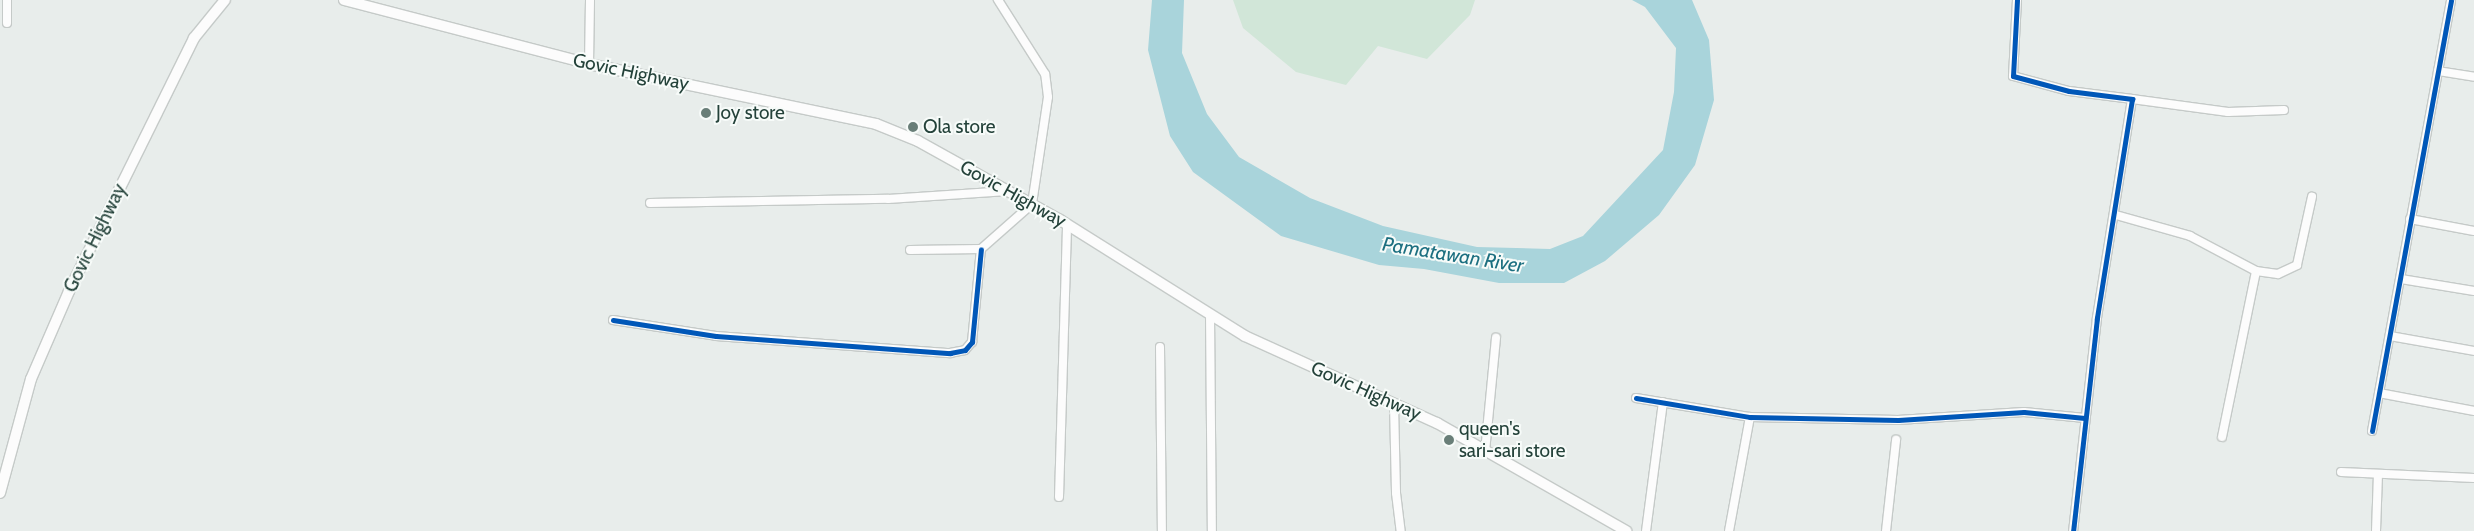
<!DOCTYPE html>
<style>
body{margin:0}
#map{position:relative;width:2474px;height:531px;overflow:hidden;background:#e8edeb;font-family:Cabin,sans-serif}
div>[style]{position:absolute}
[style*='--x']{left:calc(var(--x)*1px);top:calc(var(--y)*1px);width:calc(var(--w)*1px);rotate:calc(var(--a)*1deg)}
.green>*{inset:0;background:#d1e6d8}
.water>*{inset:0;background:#a9d4db}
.roads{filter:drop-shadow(1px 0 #c5cac8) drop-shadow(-1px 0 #c5cac8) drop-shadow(0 1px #c5cac8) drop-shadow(0 -1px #c5cac8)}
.minor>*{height:8px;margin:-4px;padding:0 4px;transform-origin:4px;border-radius:4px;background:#fcfcfc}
.secondary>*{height:10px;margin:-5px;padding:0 5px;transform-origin:5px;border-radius:5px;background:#fcfcfc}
.cycleway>*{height:5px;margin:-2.5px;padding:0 2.5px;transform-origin:2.5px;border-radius:2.5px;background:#0057b8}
.dots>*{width:14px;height:14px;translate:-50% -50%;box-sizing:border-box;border:2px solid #f7fbf9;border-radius:50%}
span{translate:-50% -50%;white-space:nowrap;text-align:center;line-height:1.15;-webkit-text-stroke:4px #f7fbf9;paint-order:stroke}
.street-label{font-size:19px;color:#24423a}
.poi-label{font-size:19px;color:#24423a}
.left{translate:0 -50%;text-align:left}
.water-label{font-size:20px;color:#1c6f80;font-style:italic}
</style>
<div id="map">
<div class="green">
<i style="clip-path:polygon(1233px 0,1475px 0,1470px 15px,1427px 59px,1378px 46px,1346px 85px,1296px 72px,1243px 28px)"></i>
</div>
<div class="water">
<i style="clip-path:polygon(1152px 0,1184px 0,1182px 53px,1207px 114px,1239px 157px,1310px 198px,1383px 226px,1477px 247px,1550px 249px,1583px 236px,1663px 150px,1674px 92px,1676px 48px,1645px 7px,1632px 0,1692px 0,1709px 40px,1714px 100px,1695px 165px,1659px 215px,1605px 261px,1564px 283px,1499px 283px,1424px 269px,1379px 265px,1281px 236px,1193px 172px,1170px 136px,1148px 50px)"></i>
</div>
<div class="roads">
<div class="minor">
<i style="--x:7;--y:0;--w:23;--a:90"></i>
<i style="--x:2017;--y:0;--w:76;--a:93"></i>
<i style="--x:2013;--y:76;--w:58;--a:15"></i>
<i style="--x:2069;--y:91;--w:64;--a:7.2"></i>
<i style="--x:2132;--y:99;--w:222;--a:99.1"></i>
<i style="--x:2097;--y:318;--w:214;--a:96.4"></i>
<i style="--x:589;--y:64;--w:64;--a:-89.1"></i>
<i style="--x:2438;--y:71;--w:36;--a:9"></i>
<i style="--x:2132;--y:99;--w:97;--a:7.7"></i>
<i style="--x:2228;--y:112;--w:56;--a:-2"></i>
<i style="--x:650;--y:203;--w:238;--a:-1"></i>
<i style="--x:888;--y:199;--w:120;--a:-3.8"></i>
<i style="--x:2116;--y:215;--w:77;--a:15.8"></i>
<i style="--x:2190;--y:236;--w:75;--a:27.9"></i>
<i style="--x:2256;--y:271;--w:22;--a:8"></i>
<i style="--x:2278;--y:274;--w:21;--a:-25"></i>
<i style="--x:2297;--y:265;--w:70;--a:-77.6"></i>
<i style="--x:2410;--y:219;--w:65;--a:10.6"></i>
<i style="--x:910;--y:250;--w:71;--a:-0.8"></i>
<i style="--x:981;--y:249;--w:68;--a:-41.4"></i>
<i style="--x:1032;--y:204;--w:108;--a:-81.5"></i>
<i style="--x:1048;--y:97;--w:23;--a:-97"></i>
<i style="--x:1045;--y:74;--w:88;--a:-122.4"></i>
<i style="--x:2401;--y:279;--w:74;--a:9.3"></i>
<i style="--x:1210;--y:314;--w:217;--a:89.5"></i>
<i style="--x:613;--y:320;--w:104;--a:8.8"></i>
<i style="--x:716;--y:336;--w:235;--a:4.2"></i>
<i style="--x:950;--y:353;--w:15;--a:-11"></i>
<i style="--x:965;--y:350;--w:11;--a:-49"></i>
<i style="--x:972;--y:342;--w:93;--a:-84.5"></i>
<i style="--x:2390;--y:336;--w:85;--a:10.1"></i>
<i style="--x:1160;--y:347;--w:184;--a:89.4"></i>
<i style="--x:2379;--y:393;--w:97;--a:10.7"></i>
<i style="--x:1636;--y:398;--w:116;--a:9.5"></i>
<i style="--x:1750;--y:417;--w:148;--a:1.2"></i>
<i style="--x:1898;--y:420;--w:126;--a:-3.6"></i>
<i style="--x:2024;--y:412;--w:61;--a:5.6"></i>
<i style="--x:1394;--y:404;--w:89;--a:88.7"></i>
<i style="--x:1396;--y:493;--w:38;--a:83"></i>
<i style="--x:2372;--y:431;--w:438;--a:-79.6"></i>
<i style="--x:2222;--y:437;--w:169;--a:-78.4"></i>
<i style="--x:1485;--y:452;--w:115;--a:-84.5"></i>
<i style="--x:2341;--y:472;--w:133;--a:2.6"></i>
<i style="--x:1059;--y:497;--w:273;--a:-88.3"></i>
<i style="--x:1646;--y:531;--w:130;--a:-82.5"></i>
<i style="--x:1729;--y:531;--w:116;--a:-79.6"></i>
<i style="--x:1886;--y:531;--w:92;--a:-83.7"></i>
<i style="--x:2376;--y:531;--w:56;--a:-88"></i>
</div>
<div class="secondary">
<i style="--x:344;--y:0;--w:253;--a:14.6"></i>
<i style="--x:589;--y:64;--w:293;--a:11.8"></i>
<i style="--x:876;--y:124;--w:45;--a:22"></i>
<i style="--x:918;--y:141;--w:162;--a:29.1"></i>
<i style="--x:1060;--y:220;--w:218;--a:32.1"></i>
<i style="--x:1245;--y:336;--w:211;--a:24.4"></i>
<i style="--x:1437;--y:423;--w:218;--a:29.7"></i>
<i style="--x:0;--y:493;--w:118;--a:-74.8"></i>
<i style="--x:31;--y:379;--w:96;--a:-66.6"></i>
<i style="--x:69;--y:291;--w:282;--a:-63.7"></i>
<i style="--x:194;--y:38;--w:49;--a:-50.8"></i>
</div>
</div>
<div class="cycleway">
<i style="--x:2017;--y:0;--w:76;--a:93"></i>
<i style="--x:2013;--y:76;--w:58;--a:15"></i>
<i style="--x:2069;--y:91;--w:64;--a:7.2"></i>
<i style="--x:2132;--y:99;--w:222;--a:99.1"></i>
<i style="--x:2097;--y:318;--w:214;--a:96.4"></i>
<i style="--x:613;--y:320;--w:104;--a:8.8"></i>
<i style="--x:716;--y:336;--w:235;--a:4.2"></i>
<i style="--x:950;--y:353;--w:15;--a:-11"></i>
<i style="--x:965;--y:350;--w:11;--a:-49"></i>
<i style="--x:972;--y:342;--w:93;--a:-84.5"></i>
<i style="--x:1636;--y:398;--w:116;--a:9.5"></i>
<i style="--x:1750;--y:417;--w:148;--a:1.2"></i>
<i style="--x:1898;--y:420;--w:126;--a:-3.6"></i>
<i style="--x:2024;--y:412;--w:61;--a:5.6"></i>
<i style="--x:2372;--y:431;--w:438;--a:-79.6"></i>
</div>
<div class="dots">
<i style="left:706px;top:113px;background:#697e78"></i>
<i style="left:913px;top:127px;background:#697e78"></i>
<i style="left:1449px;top:440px;background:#697e78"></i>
</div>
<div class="street-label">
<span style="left:631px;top:72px;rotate:12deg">Govic Highway</span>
<span style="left:1013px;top:194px;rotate:29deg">Govic Highway</span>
<span style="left:95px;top:238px;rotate:-64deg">Govic Highway</span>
<span style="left:1366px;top:391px;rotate:24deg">Govic Highway</span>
</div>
<div class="poi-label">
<span class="left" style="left:716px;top:113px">Joy store</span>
<span class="left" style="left:923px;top:127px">Ola store</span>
<span class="left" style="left:1459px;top:440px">queen's<br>sari-sari store</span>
</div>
<div class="water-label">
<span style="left:1453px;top:255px;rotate:9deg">Pamatawan River</span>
</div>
</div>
